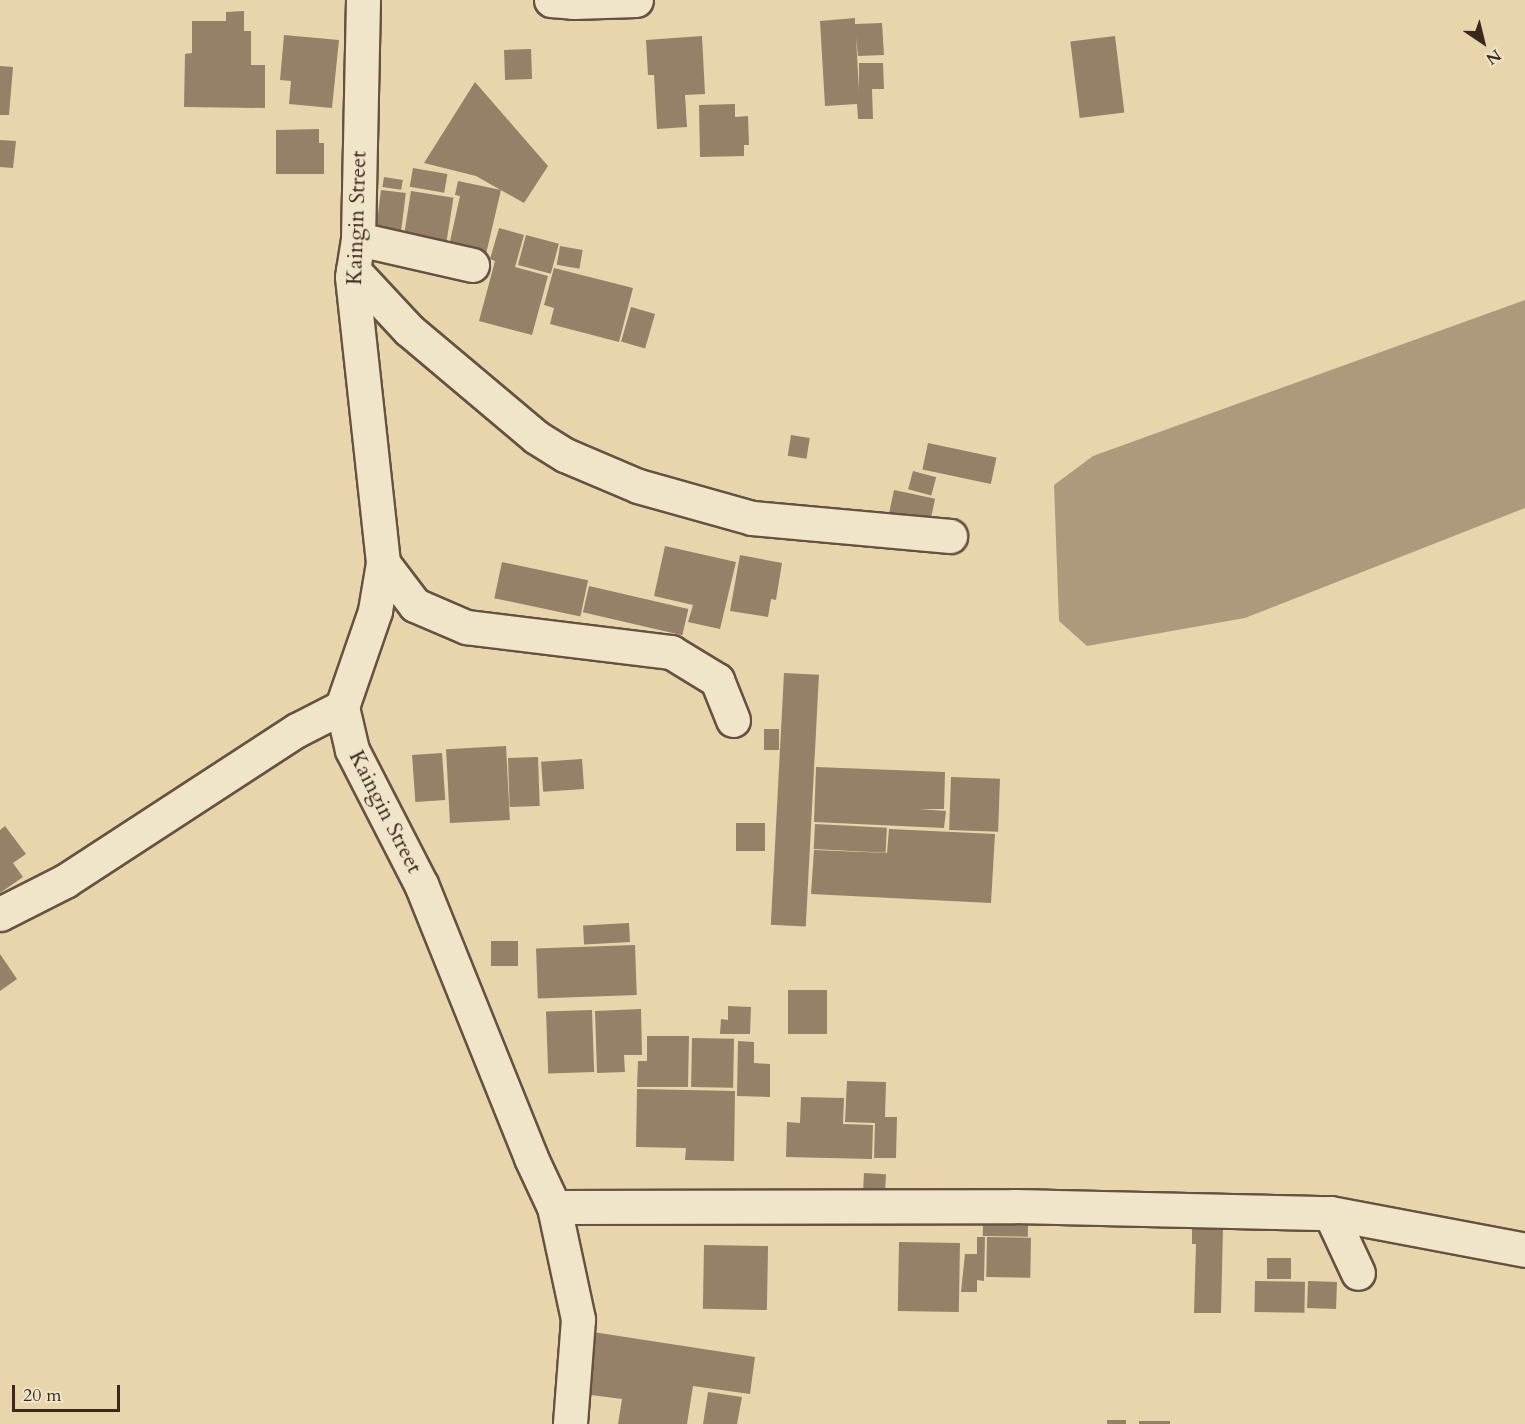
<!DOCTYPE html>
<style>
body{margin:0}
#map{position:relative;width:1525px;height:1424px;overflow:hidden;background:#e8d5ac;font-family:Cardo,serif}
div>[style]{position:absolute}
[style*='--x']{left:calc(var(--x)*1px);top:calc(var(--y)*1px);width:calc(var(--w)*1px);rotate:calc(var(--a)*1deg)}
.water>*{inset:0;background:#ad9a7c}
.building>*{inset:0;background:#948168;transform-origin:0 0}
.roads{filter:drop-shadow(2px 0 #665242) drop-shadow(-2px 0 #665242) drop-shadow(0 2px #665242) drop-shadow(0 -2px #665242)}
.minor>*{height:33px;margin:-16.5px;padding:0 16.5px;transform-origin:16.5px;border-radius:16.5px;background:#f0e4c9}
span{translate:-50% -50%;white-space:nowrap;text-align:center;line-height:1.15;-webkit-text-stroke:4.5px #f0e4c9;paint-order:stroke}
.street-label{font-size:22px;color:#3a271e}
.north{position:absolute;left:1453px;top:12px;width:60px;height:60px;-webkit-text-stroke:4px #f0e4c9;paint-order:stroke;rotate:145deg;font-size:16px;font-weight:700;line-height:24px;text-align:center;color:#3a271e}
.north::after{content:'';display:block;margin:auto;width:21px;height:27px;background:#3a271e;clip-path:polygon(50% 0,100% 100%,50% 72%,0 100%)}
.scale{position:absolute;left:12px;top:1385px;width:108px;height:27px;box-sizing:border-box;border:3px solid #3a271e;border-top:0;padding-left:8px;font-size:18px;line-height:21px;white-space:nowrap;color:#3a271e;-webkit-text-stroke:4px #f0e4c9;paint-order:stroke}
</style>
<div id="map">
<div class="water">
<i style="clip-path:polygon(1525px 300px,1525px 508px,1245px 618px,1087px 646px,1059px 621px,1054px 485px,1093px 456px)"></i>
</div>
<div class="building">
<i style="clip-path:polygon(244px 11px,244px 31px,251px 31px,251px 65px,265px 65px,265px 108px,184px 107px,185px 54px,192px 53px,192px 21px,226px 21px,226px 12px)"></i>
<i style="clip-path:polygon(855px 18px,855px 24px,882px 23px,884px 55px,858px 56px,856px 37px,859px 91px,859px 63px,883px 63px,884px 89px,872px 89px,873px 119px,858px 119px,857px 104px,825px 106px,820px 21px)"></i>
<i style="clip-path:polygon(284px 35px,339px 40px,332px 108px,289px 104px,291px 81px,280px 80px)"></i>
<i style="clip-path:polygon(702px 36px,705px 94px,685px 95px,687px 127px,657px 129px,654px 75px,648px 75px,646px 40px)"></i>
<i style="left:1115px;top:36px;width:77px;height:45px;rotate:83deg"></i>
<i style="left:531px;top:49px;width:30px;height:27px;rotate:88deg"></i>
<i style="clip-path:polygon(0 66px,13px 67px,9px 115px,0 115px)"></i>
<i style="clip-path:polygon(475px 82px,548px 166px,524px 203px,476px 176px,424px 163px)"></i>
<i style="clip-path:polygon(735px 104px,735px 117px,748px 116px,749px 145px,744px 145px,744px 156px,700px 157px,699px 105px)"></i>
<i style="clip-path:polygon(319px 129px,319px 143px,324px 143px,324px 174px,276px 174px,276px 130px)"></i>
<i style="clip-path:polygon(0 140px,16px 141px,13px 168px,0 167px)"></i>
<i style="left:413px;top:168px;width:35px;height:19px;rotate:10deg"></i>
<i style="left:384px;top:177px;width:19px;height:10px;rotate:9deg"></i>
<i style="clip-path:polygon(458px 181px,501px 190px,486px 254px,449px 246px,460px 196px,455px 195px)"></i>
<i style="left:381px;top:190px;width:25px;height:43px;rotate:7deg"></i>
<i style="left:411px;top:191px;width:43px;height:50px;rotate:9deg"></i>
<i style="clip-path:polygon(499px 228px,524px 235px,515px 267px,548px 276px,532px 335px,479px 321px,495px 261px,490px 259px)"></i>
<i style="left:526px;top:235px;width:34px;height:31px;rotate:15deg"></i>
<i style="left:560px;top:246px;width:23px;height:19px;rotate:10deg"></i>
<i style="clip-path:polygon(554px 268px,633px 288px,619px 342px,550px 324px,554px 308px,544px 305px)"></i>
<i style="left:631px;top:307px;width:25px;height:36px;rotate:16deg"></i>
<i style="left:791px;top:435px;width:19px;height:21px;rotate:9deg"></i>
<i style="left:928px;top:443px;width:70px;height:27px;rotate:12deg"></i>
<i style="left:913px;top:471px;width:24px;height:19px;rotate:15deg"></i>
<i style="left:894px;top:490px;width:42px;height:31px;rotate:12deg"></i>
<i style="clip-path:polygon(665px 546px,736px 562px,720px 629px,688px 622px,693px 605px,654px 596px)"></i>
<i style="clip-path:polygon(740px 555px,782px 563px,776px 600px,771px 599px,768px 617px,730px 611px)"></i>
<i style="left:502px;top:562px;width:88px;height:37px;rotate:12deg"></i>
<i style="left:589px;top:586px;width:102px;height:27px;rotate:13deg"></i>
<i style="left:784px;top:673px;width:35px;height:252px;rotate:3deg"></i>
<i style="left:764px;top:729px;width:15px;height:21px"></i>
<i style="left:506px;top:746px;width:74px;height:60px;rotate:87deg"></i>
<i style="left:442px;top:753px;width:47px;height:30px;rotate:86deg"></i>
<i style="left:538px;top:757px;width:49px;height:30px;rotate:88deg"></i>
<i style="left:582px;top:759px;width:30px;height:41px;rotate:86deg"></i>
<i style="clip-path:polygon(816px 767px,945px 772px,944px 809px,919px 809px,946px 811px,944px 828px,814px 822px)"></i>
<i style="left:951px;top:777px;width:49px;height:53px;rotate:2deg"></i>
<i style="left:736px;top:823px;width:29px;height:28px"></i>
<i style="left:815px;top:824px;width:72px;height:25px;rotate:3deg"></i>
<i style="clip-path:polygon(5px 826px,26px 854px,13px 863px,23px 877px,0 893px,0 830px)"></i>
<i style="clip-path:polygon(889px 829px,995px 834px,991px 903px,811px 894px,814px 850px,887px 853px)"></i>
<i style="left:629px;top:923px;width:19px;height:46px;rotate:87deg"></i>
<i style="left:518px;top:941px;width:25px;height:27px;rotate:90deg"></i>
<i style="left:635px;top:945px;width:50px;height:99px;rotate:88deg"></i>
<i style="clip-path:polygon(0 954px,17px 979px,0 991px)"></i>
<i style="left:788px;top:990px;width:39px;height:44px"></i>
<i style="clip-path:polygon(728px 1006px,751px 1007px,750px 1034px,720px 1034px,721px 1019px,728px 1020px)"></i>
<i style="clip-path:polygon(641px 1009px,642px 1055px,624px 1055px,625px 1072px,597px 1073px,595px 1011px)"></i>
<i style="left:592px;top:1010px;width:62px;height:46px;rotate:88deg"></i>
<i style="clip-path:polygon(647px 1036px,689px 1036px,688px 1087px,637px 1087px,638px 1061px,647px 1061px)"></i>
<i style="left:692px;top:1038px;width:42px;height:49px;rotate:1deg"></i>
<i style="clip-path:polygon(738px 1041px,754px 1042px,754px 1063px,770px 1064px,770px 1097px,737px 1096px)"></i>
<i style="clip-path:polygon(847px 1081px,886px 1082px,885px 1117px,897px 1117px,896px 1158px,874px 1158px,875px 1123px,845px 1122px)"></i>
<i style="clip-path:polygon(637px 1089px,735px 1091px,734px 1161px,685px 1160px,686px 1148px,636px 1147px)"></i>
<i style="clip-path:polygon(801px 1097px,844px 1098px,843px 1124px,873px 1125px,872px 1159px,786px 1157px,787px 1122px,800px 1123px)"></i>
<i style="left:864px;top:1173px;width:22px;height:23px;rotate:3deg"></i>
<i style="left:983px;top:1224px;width:45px;height:12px;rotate:1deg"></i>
<i style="clip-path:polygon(1192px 1228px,1223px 1228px,1221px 1313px,1194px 1313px,1196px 1244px,1192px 1244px)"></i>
<i style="clip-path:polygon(977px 1237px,985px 1237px,984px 1281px,977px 1280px,977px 1292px,961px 1292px,965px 1254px,977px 1254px)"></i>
<i style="left:987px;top:1237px;width:44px;height:40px;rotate:1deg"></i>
<i style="left:899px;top:1242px;width:61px;height:69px;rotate:1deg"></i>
<i style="left:768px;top:1246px;width:64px;height:64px;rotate:91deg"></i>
<i style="left:1267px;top:1258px;width:24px;height:21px"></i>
<i style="left:1255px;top:1281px;width:50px;height:31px;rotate:1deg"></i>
<i style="left:1308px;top:1281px;width:29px;height:27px;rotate:2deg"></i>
<i style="clip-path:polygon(593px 1332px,755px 1357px,750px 1394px,693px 1386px,687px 1424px,618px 1424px,622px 1399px,583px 1394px)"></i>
<i style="clip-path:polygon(708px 1392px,742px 1397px,737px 1424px,703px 1424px)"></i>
<i style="left:1107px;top:1420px;width:19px;height:4px"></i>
<i style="left:1139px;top:1421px;width:31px;height:3px"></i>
</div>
<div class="roads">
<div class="minor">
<i style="--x:363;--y:0;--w:239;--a:91.2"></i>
<i style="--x:358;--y:239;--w:38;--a:99"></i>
<i style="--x:352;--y:277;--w:288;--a:83.8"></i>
<i style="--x:383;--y:563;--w:49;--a:99.5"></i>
<i style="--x:375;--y:611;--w:102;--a:109"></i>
<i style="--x:342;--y:707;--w:44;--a:76.9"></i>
<i style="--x:352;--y:750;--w:151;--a:62.8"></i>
<i style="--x:421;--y:884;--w:295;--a:68.1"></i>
<i style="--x:531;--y:1158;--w:54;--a:64.9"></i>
<i style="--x:554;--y:1207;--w:115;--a:77.9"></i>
<i style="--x:578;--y:1319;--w:105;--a:94.4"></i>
<i style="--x:551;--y:0;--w:22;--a:5"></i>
<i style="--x:573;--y:2;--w:63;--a:-1.8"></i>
<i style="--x:358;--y:239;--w:117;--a:12.8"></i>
<i style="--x:353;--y:270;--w:82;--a:47"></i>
<i style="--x:409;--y:330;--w:166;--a:40.1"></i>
<i style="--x:536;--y:437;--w:34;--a:32"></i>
<i style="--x:565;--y:455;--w:79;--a:23"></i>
<i style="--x:638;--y:486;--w:118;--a:15.7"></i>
<i style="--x:752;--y:518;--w:199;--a:5.2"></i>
<i style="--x:383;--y:563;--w:53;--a:52.7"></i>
<i style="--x:415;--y:605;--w:56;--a:23.3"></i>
<i style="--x:466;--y:627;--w:207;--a:7"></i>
<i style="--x:671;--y:652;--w:54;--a:31.3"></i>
<i style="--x:717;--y:680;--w:43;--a:68.2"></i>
<i style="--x:0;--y:914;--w:73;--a:-26.9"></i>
<i style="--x:65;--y:881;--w:277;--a:-33.1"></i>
<i style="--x:297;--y:730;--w:51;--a:-27.1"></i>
<i style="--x:554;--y:1207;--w:460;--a:-0.1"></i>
<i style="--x:1014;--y:1206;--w:316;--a:1.3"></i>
<i style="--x:1330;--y:1213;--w:198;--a:10.7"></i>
<i style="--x:1330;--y:1213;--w:66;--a:65"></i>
</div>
</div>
<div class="street-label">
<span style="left:357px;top:218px;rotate:-88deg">Kaingin Street</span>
<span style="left:385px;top:812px;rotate:63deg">Kaingin Street</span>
</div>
<div class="north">N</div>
<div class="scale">20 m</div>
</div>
